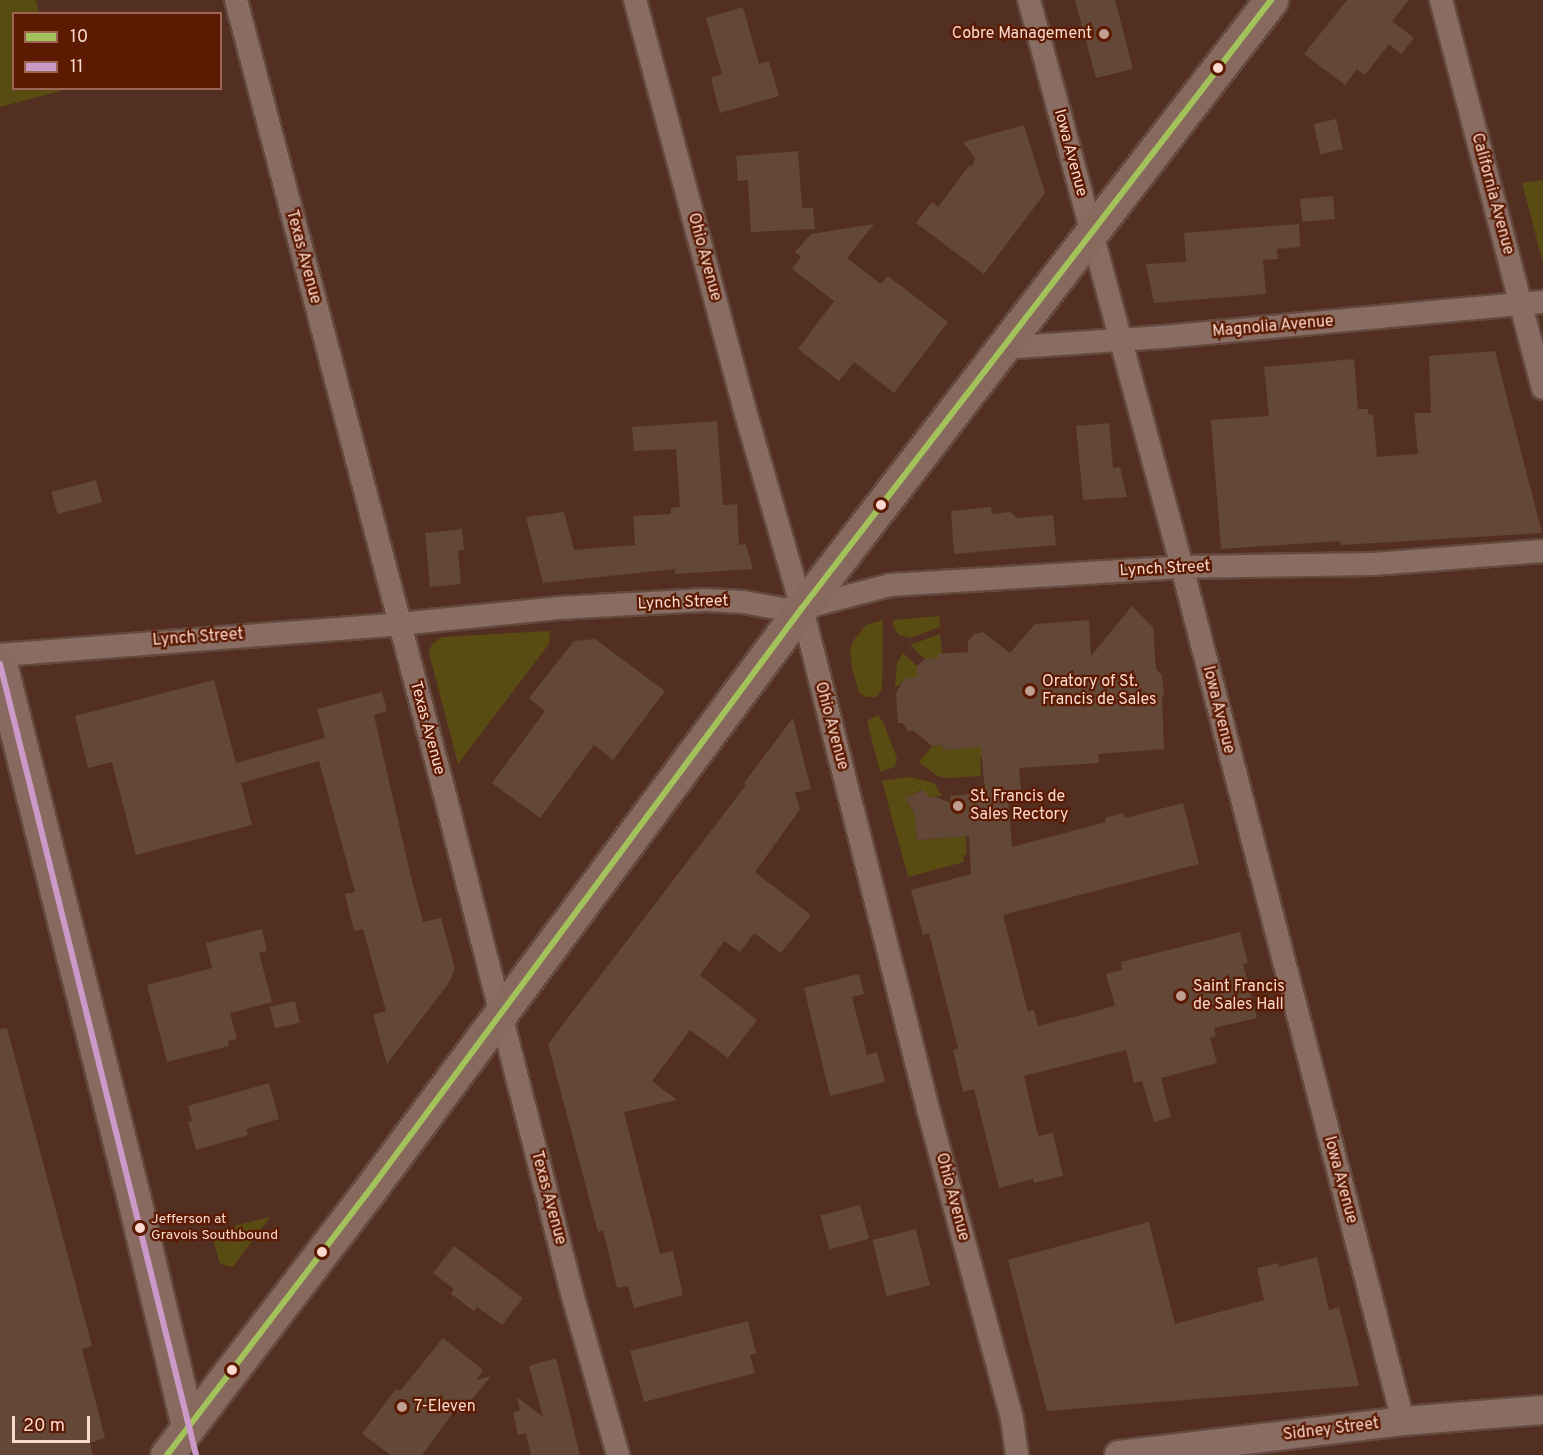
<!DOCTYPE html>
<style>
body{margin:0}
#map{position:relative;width:1543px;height:1455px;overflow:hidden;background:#532f21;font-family:Overpass,sans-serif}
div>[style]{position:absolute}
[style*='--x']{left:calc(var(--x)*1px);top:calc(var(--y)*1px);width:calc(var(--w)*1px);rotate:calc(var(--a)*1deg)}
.green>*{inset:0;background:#594c13}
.building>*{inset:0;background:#634837;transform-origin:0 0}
.roads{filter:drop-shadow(2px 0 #64493f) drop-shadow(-2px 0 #64493f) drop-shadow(0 2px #64493f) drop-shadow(0 -2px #64493f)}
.minor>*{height:22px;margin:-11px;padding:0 11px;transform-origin:11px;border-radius:11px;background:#896c62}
.tertiary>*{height:28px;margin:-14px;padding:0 14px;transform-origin:14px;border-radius:14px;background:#896c62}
.secondary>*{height:33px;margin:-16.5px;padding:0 16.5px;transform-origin:16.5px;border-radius:16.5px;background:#886a60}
.primary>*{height:33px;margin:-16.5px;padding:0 16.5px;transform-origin:16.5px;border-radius:16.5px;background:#88695d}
.bus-1>*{height:6px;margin:-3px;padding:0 3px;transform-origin:3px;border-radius:3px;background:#a3c25b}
.bus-2>*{height:6px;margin:-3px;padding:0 3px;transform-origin:3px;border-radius:3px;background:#cb9ac8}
.dots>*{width:16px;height:16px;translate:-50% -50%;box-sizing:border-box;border:3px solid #5b1a01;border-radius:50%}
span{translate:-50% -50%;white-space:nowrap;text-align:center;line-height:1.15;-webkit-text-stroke:4.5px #5b1a01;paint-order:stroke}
.bus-label{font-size:14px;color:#fad9ce}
.left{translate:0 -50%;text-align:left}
.poi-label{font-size:16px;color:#fad9ce}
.right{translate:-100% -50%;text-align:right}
.street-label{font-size:16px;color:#fad9ce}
.legend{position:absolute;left:12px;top:12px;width:210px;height:78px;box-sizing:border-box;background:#5b1a01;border:2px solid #9b6653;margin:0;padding:8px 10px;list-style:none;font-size:18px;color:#fad9ce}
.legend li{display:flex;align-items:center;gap:12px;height:30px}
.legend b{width:30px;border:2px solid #9b6653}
.scale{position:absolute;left:12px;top:1416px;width:78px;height:27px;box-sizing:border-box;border:3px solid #fad9ce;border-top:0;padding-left:8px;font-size:18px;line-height:21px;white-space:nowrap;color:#fad9ce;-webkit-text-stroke:4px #5b1a01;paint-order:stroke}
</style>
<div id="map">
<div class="green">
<i style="clip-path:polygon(0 0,36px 0,39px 13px,14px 14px,14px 88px,59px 88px,60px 91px,0 107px)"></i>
<i style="clip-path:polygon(1543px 180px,1543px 263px,1522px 183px)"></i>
<i style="clip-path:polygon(939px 616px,940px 627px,910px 638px,899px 635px,893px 626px,893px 620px)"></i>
<i style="clip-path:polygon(883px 620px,882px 689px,876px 697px,867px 697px,859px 693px,852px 668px,850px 649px,853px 641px,866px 625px)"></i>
<i style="clip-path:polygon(550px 631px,549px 644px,458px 764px,429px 653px,432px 644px,442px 637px)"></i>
<i style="clip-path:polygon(940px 634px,942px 654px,938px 654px,938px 658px,925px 659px,910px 645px)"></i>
<i style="clip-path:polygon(903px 653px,917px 666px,917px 677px,895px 687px,897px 663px)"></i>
<i style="clip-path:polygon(878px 715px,883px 722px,897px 758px,895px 767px,880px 772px,867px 721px)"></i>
<i style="clip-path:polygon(1024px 743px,1021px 754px,980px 758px,981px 776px,947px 778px,937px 776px,919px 762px,932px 746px,942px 745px,944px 750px)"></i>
<i style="clip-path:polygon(909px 777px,934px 783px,942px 796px,929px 797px,921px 790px,909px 796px,907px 802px,915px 814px,917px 840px,966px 836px,967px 854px,963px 856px,964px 862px,908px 877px,882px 781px)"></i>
<i style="clip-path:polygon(270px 1217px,233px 1267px,220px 1264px,211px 1232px)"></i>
</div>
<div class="building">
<i style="clip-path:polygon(1075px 0,1115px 0,1133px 69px,1096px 78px)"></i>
<i style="clip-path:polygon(1347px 0,1409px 0,1392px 21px,1414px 38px,1401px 54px,1389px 44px,1365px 75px,1357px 69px,1345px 85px,1304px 54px)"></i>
<i style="clip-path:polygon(743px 7px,759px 64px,769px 61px,779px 96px,720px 113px,711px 78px,722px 74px,706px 18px)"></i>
<i style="left:1336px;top:119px;width:31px;height:23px;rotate:77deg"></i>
<i style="clip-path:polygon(1024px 125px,1045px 193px,984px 274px,916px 223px,932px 202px,938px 207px,969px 166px,973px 165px,975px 158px,963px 142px)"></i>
<i style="clip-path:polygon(798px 151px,802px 208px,813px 208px,815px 229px,751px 232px,748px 180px,738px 181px,736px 156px)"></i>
<i style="left:1333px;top:196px;width:23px;height:33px;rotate:85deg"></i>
<i style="clip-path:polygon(874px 224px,847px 258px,881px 284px,888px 276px,948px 322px,894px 393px,854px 362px,839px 381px,798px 349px,834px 301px,792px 269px,801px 257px,795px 252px,811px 234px)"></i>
<i style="clip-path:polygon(1299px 224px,1300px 247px,1277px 249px,1278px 259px,1263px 260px,1266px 294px,1154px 303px,1146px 264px,1186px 262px,1184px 233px)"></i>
<i style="clip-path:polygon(1495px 351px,1542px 533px,1341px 545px,1340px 541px,1221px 549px,1211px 420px,1269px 416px,1264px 367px,1354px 359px,1358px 409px,1368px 409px,1368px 414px,1373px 415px,1377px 457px,1418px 454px,1414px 413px,1431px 413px,1429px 356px)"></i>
<i style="clip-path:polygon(717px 421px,723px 505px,737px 504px,739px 545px,746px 544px,753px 569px,675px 574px,675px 569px,543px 583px,526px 517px,564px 512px,574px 550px,635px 545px,633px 516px,671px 514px,671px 508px,680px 507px,676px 449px,634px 451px,632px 427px)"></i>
<i style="clip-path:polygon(1109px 423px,1113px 468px,1120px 467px,1127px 497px,1083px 500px,1076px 426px)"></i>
<i style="left:96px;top:480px;width:23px;height:46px;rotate:75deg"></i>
<i style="clip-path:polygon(991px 507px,992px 514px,1010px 512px,1017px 518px,1053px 515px,1056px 545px,954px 554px,951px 511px)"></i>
<i style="clip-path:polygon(462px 529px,464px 550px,458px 551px,461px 584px,430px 587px,425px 533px)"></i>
<i style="clip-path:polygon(1132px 606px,1153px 627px,1156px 669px,1162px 675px,1164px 695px,1162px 698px,1164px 749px,1098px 754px,1099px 763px,1019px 768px,1022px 799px,1008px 800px,1012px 847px,1106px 822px,1105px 818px,1123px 813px,1125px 818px,1183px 803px,1199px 864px,1003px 915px,1028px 1012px,1034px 1010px,1038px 1026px,1115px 1006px,1106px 974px,1122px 970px,1121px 962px,1240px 932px,1248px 963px,1243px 964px,1257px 1018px,1214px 1028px,1216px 1036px,1210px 1038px,1217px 1063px,1161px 1078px,1171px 1117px,1154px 1122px,1142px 1081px,1134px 1083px,1126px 1050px,1024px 1076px,1038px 1136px,1053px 1133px,1063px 1176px,1034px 1183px,1033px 1179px,999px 1188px,974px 1089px,963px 1092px,953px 1050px,958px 1048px,929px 933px,923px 935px,911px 890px,971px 874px,969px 836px,917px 840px,915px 814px,905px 798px,924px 790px,929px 797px,936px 797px,951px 803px,950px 796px,985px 793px,981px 747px,943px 750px,942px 745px,932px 746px,914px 731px,908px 731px,903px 723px,898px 723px,896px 693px,904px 679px,917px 677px,917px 666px,925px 659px,938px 658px,938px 654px,968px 652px,968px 641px,974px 634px,983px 632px,1010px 653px,1035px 624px,1089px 620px,1091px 656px)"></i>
<i style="clip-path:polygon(595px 639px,665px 691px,613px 760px,594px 745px,540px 818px,492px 783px,545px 711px,529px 698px,574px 641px)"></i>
<i style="clip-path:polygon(214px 680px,236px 763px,325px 738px,317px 709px,382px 692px,387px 711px,374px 715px,411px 877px,423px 922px,441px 918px,455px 969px,448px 984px,387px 1064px,373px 1015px,386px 1011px,363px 929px,354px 931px,345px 894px,355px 892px,319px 761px,241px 783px,252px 825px,136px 855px,112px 762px,88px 768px,75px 716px)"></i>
<i style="clip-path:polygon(793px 718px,811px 789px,795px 793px,800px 809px,755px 872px,811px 915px,781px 953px,754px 933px,740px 952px,724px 941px,700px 975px,757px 1020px,728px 1058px,690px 1030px,652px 1081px,677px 1100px,624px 1112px,660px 1254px,673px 1251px,683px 1295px,634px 1308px,628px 1286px,617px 1288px,603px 1230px,598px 1232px,548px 1044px,746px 785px,744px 783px)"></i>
<i style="clip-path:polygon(262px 929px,267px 951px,259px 953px,272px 1002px,230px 1013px,237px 1039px,228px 1041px,229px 1046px,167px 1062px,147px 985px,212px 968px,206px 943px)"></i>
<i style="clip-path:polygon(859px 974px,864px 994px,852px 997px,867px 1055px,877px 1052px,885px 1082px,830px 1096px,804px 988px)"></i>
<i style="left:295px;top:1001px;width:22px;height:26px;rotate:77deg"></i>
<i style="clip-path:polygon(7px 1028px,92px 1346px,82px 1349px,105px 1438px,90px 1443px,93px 1455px,0 1455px,0 1029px)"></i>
<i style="clip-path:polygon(269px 1083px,279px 1119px,246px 1129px,248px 1135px,196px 1150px,188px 1122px,192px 1121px,188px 1106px)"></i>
<i style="left:860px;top:1205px;width:35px;height:41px;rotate:75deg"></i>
<i style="clip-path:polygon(1149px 1222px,1175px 1324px,1264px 1300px,1257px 1268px,1278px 1263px,1279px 1267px,1317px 1257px,1329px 1310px,1339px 1307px,1359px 1386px,1047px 1411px,1008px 1260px)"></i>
<i style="left:916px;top:1229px;width:58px;height:45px;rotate:76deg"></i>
<i style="clip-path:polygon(454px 1246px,523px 1298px,502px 1325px,477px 1307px,474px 1311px,451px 1294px,454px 1289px,433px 1273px)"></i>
<i style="clip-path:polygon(748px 1321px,756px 1353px,750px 1355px,755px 1373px,644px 1402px,630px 1351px)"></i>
<i style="clip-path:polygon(443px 1338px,483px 1370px,476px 1380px,491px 1376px,460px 1414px,455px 1410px,422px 1455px,391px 1455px,362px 1434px,396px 1389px,400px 1391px)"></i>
<i style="clip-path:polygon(556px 1358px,580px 1455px,531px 1455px,526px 1433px,518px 1435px,513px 1412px,520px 1410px,517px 1397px,543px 1417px,529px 1366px)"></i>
</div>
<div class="roads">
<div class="minor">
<i style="--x:236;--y:0;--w:826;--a:75.27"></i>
<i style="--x:446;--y:799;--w:510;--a:75.69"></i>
<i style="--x:572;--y:1293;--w:168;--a:74.1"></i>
<i style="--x:635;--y:0;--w:421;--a:75"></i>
<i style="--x:744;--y:407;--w:209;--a:73.9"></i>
<i style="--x:802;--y:608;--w:517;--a:75.88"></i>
<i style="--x:928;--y:1109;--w:321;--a:74.8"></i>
<i style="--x:1012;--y:1419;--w:36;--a:82"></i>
<i style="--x:1029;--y:0;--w:587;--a:74.9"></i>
<i style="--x:1182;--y:567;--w:882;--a:75.49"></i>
<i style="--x:1441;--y:0;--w:401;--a:75.3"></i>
<i style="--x:1002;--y:348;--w:161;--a:-3.9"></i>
<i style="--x:1163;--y:337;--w:382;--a:-5.3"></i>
<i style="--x:0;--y:655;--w:400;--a:-4.4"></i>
<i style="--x:399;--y:624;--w:160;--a:-5.7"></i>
<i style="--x:558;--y:608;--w:148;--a:-3.1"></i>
<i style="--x:706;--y:600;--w:37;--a:3"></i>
<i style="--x:743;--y:602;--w:41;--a:9.9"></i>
<i style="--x:783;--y:609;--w:19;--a:-3"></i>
<i style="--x:802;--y:608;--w:91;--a:-14.6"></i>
<i style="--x:890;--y:585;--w:293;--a:-3.5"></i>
<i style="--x:1182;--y:567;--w:191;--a:-0.9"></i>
<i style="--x:1373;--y:564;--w:170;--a:-4.4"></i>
</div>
<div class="tertiary">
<i style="--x:1119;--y:1455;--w:286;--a:-6.8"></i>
<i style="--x:1403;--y:1421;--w:140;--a:-4.5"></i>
</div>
<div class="secondary">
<i style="--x:0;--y:664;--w:561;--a:75.96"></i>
<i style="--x:136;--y:1208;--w:225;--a:76.6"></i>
</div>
<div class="primary">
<i style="--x:167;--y:1455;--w:327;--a:-52.6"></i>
<i style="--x:366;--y:1195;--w:731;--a:-53.4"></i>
<i style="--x:802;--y:608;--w:768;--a:-52.35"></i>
</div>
</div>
<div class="bus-1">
<i style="--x:167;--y:1455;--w:327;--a:-52.6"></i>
<i style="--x:366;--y:1195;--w:731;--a:-53.4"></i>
<i style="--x:802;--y:608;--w:768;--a:-52.35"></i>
</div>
<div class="bus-2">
<i style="--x:0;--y:664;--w:815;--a:76.08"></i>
</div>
<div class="dots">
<i style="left:1104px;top:34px;background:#c09e91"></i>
<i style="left:1218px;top:68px;background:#fad9ce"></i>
<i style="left:881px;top:505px;background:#fad9ce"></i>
<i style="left:1030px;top:691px;background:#c09e91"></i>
<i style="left:958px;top:806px;background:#c09e91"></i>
<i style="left:1181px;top:996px;background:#c09e91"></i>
<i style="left:140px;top:1228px;background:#fad9ce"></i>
<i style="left:322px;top:1252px;background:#fad9ce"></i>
<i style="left:232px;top:1370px;background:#fad9ce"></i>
<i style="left:402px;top:1407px;background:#c09e91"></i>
</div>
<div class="bus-label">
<span class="left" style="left:151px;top:1228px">Jefferson at<br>Gravois Southbound</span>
</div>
<div class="poi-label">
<span class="right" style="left:1092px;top:34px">Cobre Management</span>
<span class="left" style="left:1042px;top:691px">Oratory of St.<br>Francis de Sales</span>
<span class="left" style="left:970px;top:806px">St. Francis de<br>Sales Rectory</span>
<span class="left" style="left:1193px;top:996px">Saint Francis<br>de Sales Hall</span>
<span class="left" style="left:414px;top:1407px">7-Eleven</span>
</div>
<div class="street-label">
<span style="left:1070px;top:153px;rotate:75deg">Iowa Avenue</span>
<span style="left:1492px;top:194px;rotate:75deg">California Avenue</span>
<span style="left:303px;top:257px;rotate:75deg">Texas Avenue</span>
<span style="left:704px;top:257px;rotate:75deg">Ohio Avenue</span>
<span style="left:1273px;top:327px;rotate:-5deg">Magnolia Avenue</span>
<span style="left:1165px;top:569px;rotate:-3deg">Lynch Street</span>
<span style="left:683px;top:603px;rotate:-2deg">Lynch Street</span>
<span style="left:198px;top:638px;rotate:-4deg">Lynch Street</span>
<span style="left:1218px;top:710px;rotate:76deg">Iowa Avenue</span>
<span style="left:831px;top:726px;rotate:75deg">Ohio Avenue</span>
<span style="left:427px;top:728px;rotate:75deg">Texas Avenue</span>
<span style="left:1340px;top:1180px;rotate:75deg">Iowa Avenue</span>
<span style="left:952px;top:1197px;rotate:75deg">Ohio Avenue</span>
<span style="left:548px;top:1198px;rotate:75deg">Texas Avenue</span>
<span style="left:1331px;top:1430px;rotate:-7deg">Sidney Street</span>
</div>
<ul class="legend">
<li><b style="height:8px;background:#a3c25b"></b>10</li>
<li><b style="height:8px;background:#cb9ac8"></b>11</li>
</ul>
<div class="scale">20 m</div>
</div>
